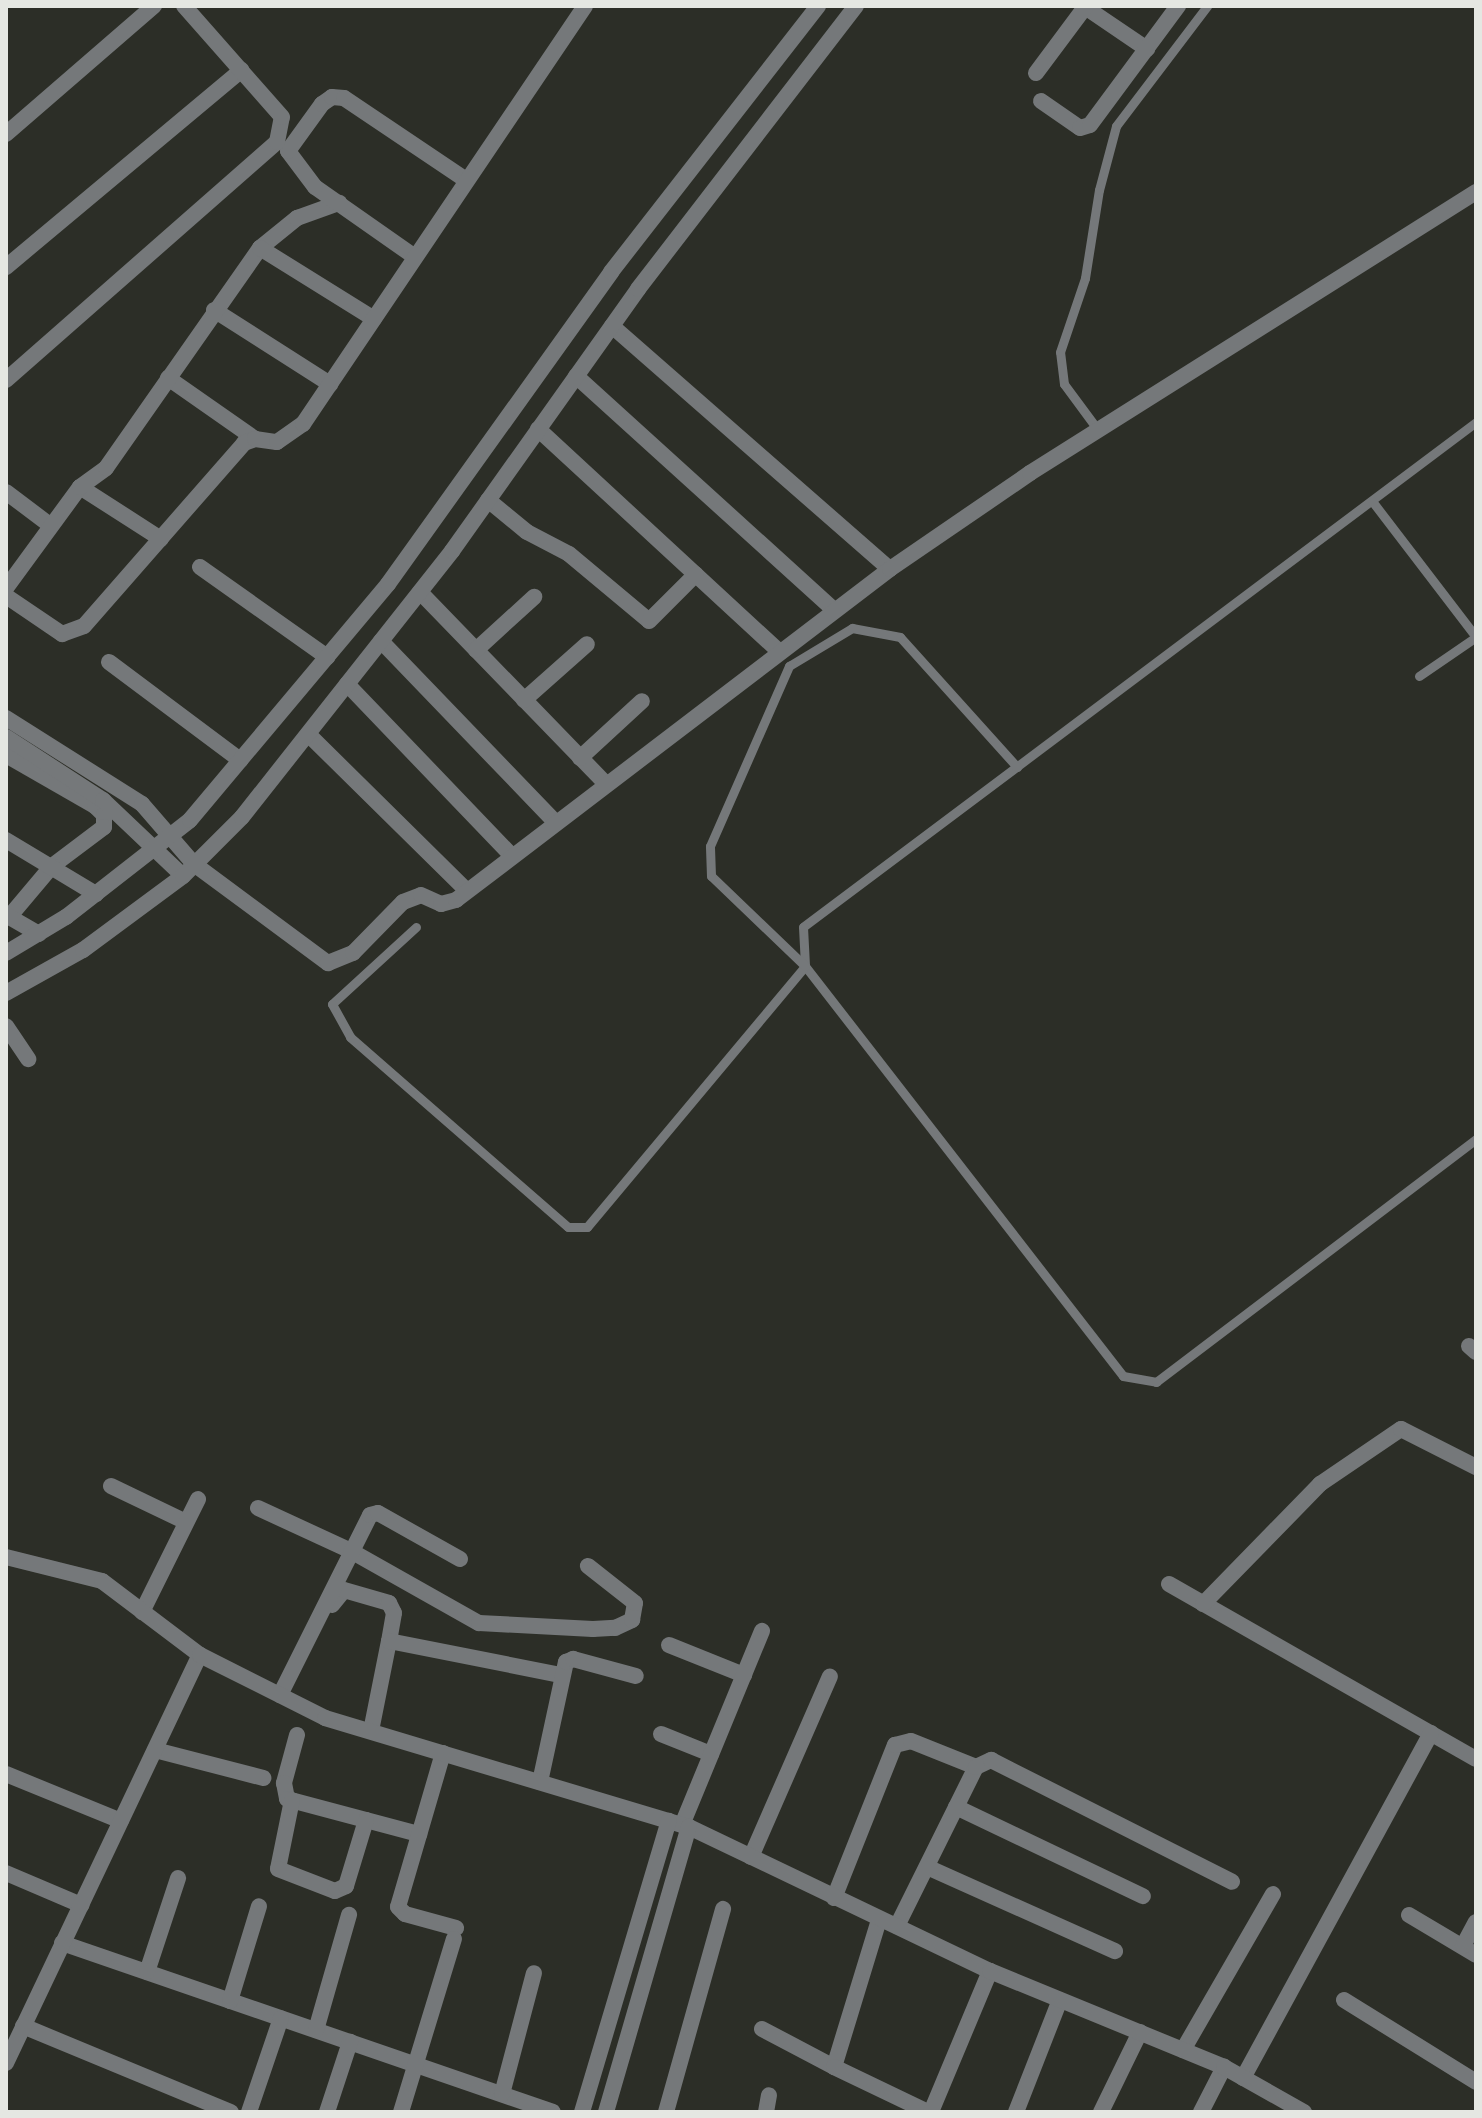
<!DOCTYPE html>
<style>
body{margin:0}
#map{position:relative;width:1482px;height:2118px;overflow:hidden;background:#2c2e27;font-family:Literata,serif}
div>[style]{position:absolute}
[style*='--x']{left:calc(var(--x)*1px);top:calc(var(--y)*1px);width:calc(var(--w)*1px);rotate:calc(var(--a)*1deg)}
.service>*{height:9px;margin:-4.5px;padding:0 4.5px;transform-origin:4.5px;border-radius:4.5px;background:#75787a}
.minor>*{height:16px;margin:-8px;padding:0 8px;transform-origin:8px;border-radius:8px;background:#75787a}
.tertiary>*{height:16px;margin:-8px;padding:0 8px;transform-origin:8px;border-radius:8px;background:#75787a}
span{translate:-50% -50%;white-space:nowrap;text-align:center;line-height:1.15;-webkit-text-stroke:8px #151613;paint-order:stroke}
.frame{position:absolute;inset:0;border:8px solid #e5e7e2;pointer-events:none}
</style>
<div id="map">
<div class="service">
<i style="--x:1476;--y:422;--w:841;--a:143.12"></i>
<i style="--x:803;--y:927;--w:39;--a:87"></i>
<i style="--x:805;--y:966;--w:519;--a:52.2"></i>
<i style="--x:1123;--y:1376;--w:34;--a:10"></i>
<i style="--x:1156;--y:1382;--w:402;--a:-37.2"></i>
<i style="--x:1098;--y:430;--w:57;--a:-126.5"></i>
<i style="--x:1064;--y:384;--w:32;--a:-97"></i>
<i style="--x:1060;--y:352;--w:78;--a:-71.3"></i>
<i style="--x:1085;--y:278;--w:89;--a:-81"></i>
<i style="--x:1099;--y:190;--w:66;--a:-75.1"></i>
<i style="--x:1116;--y:126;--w:151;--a:-52.8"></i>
<i style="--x:1372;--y:501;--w:171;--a:52.6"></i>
<i style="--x:1419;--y:676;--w:69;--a:-34.4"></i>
<i style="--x:416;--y:927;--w:114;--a:137.5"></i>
<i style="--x:332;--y:1004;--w:38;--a:61"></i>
<i style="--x:350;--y:1037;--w:289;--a:41.1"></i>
<i style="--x:568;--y:1227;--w:19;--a:0"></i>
<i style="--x:587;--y:1227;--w:340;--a:-50.1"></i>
<i style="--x:805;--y:966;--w:130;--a:-136.2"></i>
<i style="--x:711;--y:876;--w:30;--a:-92"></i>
<i style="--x:710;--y:846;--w:197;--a:-66.3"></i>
<i style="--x:789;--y:666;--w:74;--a:-31.1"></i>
<i style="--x:852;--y:628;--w:49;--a:10.6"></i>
<i style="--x:900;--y:637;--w:175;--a:48"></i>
</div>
<div class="minor">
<i style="--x:1085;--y:7;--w:75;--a:34.1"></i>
<i style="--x:1036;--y:73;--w:84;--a:-53.3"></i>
<i style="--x:1041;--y:101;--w:47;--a:34.7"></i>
<i style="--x:1080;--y:128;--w:10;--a:-17"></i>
<i style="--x:1090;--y:125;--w:148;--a:-53.5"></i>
<i style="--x:6;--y:134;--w:196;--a:-40.9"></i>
<i style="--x:260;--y:248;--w:48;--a:-39"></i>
<i style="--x:297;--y:218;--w:45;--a:-19.7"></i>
<i style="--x:415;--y:257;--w:122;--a:-145"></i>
<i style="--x:315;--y:187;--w:45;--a:-126.9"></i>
<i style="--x:288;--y:151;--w:58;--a:-54.1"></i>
<i style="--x:322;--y:104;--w:12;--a:-35"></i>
<i style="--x:332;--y:97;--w:12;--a:5"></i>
<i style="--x:344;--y:98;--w:147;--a:33.9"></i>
<i style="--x:6;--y:267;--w:307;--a:-39.9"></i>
<i style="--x:214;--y:310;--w:138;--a:32.5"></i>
<i style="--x:612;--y:326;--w:369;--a:41.2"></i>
<i style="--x:576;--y:376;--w:347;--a:42.2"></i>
<i style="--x:168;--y:378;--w:106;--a:35"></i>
<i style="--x:6;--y:380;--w:361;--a:-41.3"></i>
<i style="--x:277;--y:142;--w:25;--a:-79"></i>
<i style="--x:282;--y:117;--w:148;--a:-131.4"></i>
<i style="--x:538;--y:429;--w:328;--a:42.7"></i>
<i style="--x:80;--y:487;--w:96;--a:32.7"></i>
<i style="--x:6;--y:492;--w:55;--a:36.9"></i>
<i style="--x:488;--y:500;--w:50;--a:39.4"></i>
<i style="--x:527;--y:532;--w:47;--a:27.6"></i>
<i style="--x:569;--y:554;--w:104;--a:39.9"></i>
<i style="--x:649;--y:621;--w:66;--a:-45"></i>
<i style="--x:200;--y:567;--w:156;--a:35.3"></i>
<i style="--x:6;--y:588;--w:125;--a:-53.8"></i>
<i style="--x:80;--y:487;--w:32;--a:-36"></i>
<i style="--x:106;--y:468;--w:269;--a:-55"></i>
<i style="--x:260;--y:248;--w:134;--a:31.9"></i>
<i style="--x:420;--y:592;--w:267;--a:45.9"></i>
<i style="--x:6;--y:596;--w:68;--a:34.2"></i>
<i style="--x:62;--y:634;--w:23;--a:-20"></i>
<i style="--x:84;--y:626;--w:243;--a:-48.8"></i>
<i style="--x:244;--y:443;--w:12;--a:-20"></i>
<i style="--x:255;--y:439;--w:22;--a:8"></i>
<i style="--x:277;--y:442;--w:32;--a:-35"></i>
<i style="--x:303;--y:424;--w:504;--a:-55.99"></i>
<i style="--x:381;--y:641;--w:252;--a:46.1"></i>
<i style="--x:476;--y:650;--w:79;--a:-42.4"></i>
<i style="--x:109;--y:662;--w:164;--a:36.8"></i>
<i style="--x:347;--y:684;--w:238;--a:46.2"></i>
<i style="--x:524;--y:700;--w:84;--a:-41.6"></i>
<i style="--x:308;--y:734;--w:223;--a:44.6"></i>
<i style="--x:6;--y:755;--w:103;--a:29.8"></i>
<i style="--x:95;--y:806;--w:13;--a:45"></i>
<i style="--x:104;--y:815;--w:12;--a:90"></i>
<i style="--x:104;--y:827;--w:65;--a:143.1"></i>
<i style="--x:52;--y:866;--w:67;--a:130.1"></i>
<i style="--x:580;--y:758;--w:84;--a:-42.6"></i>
<i style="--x:6;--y:840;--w:105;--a:31"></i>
<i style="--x:194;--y:864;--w:167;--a:36.5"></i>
<i style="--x:328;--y:963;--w:27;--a:-22"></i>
<i style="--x:353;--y:953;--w:71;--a:-45.6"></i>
<i style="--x:403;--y:902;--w:19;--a:-21"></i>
<i style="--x:421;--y:895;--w:22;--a:24"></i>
<i style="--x:441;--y:904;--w:16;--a:-15"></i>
<i style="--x:456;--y:900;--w:546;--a:-37.33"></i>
<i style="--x:890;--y:569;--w:170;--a:-34.4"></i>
<i style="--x:1030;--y:473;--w:527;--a:-32.21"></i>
<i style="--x:6;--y:915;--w:38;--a:30"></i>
<i style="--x:6;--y:1026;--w:40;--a:56"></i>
<i style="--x:1469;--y:1346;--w:9;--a:41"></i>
<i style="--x:111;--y:1486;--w:83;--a:25.6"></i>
<i style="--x:258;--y:1508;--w:102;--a:24.8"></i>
<i style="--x:351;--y:1551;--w:147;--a:29.4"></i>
<i style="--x:479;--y:1623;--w:114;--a:3"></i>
<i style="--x:593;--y:1629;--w:22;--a:-3"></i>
<i style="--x:615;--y:1628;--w:19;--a:-25"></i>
<i style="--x:632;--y:1620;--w:17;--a:-80"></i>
<i style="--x:635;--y:1603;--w:60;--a:-141.8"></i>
<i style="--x:1169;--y:1584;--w:353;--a:29.7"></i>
<i style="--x:1203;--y:1604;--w:168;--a:-45.7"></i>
<i style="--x:1320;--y:1484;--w:98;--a:-34.2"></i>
<i style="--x:1401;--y:1429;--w:84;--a:26.9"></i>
<i style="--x:332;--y:1605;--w:19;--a:-51"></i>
<i style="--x:344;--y:1590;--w:47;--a:16.1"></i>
<i style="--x:389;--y:1603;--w:11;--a:63"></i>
<i style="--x:394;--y:1613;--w:28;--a:100"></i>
<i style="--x:142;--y:1612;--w:126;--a:-63.6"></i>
<i style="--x:669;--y:1645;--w:81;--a:21.8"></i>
<i style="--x:280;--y:1695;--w:201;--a:-63.4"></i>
<i style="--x:370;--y:1515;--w:8;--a:-14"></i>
<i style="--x:378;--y:1513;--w:94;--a:29.3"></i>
<i style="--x:371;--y:1731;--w:92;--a:-78.7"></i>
<i style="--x:389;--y:1641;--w:174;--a:11.2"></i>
<i style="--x:661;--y:1734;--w:54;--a:21.8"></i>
<i style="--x:297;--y:1735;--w:50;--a:105.2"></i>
<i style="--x:284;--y:1783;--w:16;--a:79"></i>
<i style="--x:287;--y:1799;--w:137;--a:14.9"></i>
<i style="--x:155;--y:1750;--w:112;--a:14.5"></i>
<i style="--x:443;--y:1753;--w:160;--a:106.3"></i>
<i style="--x:398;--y:1907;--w:10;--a:45"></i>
<i style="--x:405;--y:1914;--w:53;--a:15.4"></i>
<i style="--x:6;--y:1774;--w:124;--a:22.2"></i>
<i style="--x:540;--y:1782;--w:123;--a:-77.8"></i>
<i style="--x:566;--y:1662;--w:8;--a:-23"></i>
<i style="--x:573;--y:1659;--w:65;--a:15.1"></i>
<i style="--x:292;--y:1800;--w:70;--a:101.5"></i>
<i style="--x:278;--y:1869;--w:61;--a:21.1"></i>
<i style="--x:335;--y:1891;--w:12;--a:-24"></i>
<i style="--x:346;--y:1886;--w:69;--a:-73.1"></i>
<i style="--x:956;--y:1807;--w:207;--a:25.5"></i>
<i style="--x:682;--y:1825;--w:210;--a:-67.6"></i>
<i style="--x:751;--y:1857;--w:197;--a:-66.4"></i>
<i style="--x:927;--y:1867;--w:206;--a:24.1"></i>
<i style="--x:6;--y:1873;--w:82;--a:23.1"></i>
<i style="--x:834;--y:1898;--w:165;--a:-68.3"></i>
<i style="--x:895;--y:1745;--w:16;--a:-14"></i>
<i style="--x:911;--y:1741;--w:70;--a:21.8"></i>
<i style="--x:1409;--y:1915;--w:78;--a:30.8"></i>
<i style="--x:897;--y:1926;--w:178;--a:-63.6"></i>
<i style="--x:976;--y:1767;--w:17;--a:-25"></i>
<i style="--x:991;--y:1760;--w:270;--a:26.8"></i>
<i style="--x:62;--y:1943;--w:519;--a:18.99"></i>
<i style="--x:1463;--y:1946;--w:27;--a:-62"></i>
<i style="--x:147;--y:1972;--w:99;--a:-71.7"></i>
<i style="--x:1344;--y:2000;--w:155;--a:31.8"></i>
<i style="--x:230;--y:2001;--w:99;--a:-73"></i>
<i style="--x:23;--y:2026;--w:225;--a:22.5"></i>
<i style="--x:762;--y:2029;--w:81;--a:27.8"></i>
<i style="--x:834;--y:2067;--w:154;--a:-73"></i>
<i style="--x:316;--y:2030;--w:120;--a:-74"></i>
<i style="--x:1183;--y:2050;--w:180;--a:-60"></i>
<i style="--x:6;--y:2063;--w:452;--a:-64.6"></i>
<i style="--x:834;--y:2067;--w:104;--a:25.6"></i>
<i style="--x:1243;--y:2078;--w:393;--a:-61.4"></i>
<i style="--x:502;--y:2094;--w:125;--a:-75.2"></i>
<i style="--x:249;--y:2112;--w:99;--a:-71.2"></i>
<i style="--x:327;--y:2112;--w:74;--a:-71.8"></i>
<i style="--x:401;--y:2112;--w:181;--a:-73"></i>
<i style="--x:666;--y:2112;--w:211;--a:-74.3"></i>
<i style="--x:766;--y:2112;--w:17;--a:-80"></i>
<i style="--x:931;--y:2112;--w:153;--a:-67.3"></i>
<i style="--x:1016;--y:2112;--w:120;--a:-68.6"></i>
<i style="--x:1101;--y:2112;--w:89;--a:-64"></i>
<i style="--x:1201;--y:2112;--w:51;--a:-62.9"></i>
</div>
<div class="tertiary">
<i style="--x:6;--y:718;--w:161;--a:32.3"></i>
<i style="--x:142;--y:804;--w:79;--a:49.1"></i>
<i style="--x:6;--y:737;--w:116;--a:33"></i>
<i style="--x:103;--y:800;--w:110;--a:43.5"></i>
<i style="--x:6;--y:953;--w:70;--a:-31"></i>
<i style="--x:66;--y:917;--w:157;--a:-38"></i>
<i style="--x:190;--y:820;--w:308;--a:-50"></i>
<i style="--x:388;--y:584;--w:384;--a:-54.4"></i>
<i style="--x:611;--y:272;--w:337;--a:-52.1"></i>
<i style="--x:6;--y:993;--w:88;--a:-29.2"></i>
<i style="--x:83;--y:950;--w:124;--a:-36.5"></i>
<i style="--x:183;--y:876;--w:83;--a:-45"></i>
<i style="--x:242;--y:817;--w:339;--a:-51.7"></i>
<i style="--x:452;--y:551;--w:321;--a:-54.6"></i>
<i style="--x:638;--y:289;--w:357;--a:-52.4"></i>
<i style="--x:6;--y:1557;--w:99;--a:14"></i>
<i style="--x:102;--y:1581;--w:123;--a:37.1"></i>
<i style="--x:200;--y:1655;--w:140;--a:26.7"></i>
<i style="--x:325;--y:1718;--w:380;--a:16.7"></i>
<i style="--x:689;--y:1827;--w:334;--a:25.6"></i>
<i style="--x:990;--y:1971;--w:253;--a:22.3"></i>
<i style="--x:1224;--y:2067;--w:92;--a:29.4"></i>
<i style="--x:582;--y:2112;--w:304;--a:-73.4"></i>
<i style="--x:606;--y:2112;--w:297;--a:-73.8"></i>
</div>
<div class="frame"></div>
</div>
